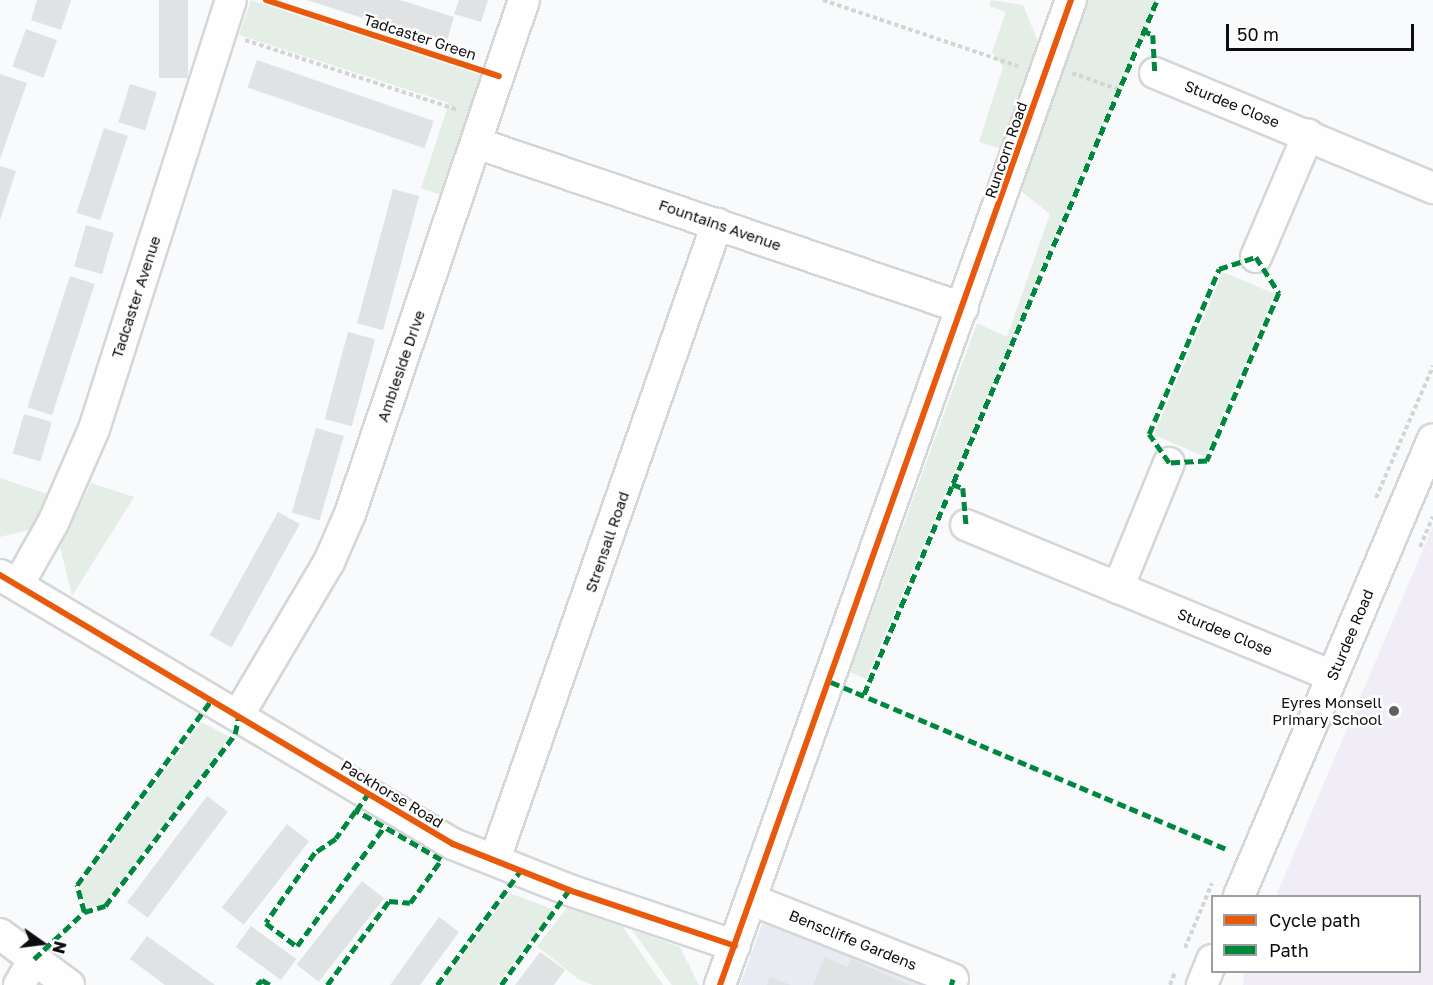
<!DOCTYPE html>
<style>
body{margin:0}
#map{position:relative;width:1433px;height:985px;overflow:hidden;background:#f8fafc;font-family:"Golos Text",sans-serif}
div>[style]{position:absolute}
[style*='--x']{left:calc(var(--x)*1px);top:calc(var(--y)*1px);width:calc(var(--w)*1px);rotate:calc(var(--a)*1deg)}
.built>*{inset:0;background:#e8ebf2}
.education>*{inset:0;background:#f0edf7}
.green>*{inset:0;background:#e5eee6;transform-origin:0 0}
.building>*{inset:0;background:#e1e2e4;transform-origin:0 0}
.path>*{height:4px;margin-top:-2px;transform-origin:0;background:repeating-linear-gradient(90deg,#d4d5d5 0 4.5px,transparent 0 7.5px)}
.roads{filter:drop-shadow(2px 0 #d5d6d8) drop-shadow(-2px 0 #d5d6d8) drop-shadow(0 2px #d5d6d8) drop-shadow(0 -2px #d5d6d8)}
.minor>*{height:30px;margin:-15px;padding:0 15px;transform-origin:15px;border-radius:15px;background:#fefeff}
.quiet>*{height:4.5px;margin-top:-2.25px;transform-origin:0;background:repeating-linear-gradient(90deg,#00873e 0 9px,transparent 0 13.5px)}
.cycleway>*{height:6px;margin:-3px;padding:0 3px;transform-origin:3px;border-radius:3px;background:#e8590c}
.dots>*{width:16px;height:16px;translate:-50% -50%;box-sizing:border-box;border:3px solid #fff;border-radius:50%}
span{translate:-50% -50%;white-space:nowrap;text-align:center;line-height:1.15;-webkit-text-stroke:5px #fff;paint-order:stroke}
.street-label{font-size:15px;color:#0d0d0f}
.poi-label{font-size:15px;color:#0d0d0f}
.right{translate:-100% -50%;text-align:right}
.legend{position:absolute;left:1211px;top:895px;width:210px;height:78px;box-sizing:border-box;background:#fff;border:2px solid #9e9e9f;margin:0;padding:8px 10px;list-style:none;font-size:18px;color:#0d0d0f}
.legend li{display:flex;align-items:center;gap:12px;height:30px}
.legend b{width:30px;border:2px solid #9e9e9f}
.north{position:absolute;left:12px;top:913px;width:60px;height:60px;-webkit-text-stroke:4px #fff;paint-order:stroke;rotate:104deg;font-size:16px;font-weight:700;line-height:24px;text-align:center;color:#0d0d0f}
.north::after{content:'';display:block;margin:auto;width:21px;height:27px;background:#0d0d0f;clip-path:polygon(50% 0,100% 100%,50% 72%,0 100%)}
.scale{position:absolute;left:1226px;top:24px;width:188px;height:27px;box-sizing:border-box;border:3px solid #0d0d0f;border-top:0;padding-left:8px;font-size:18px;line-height:21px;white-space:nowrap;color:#0d0d0f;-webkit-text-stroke:4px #fff;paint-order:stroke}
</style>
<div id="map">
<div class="built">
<i style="clip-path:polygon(764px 919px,923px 985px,740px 985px)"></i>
</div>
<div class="education">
<i style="clip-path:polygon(1433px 526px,1433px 985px,1243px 985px,1244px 972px,1420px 972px,1420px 896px,1276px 896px)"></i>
</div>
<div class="green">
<i style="clip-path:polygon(251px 0,483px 76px,444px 196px,421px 188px,449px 103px,239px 35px)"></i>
<i style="clip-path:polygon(991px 0,1023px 5px,1039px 44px,1002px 149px,979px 142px,1003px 67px,992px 52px,1006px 12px,989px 6px)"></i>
<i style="clip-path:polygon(1088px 0,1157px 0,866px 679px,850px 672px,977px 323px,1007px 337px,1050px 214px,1021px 191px)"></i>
<i style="left:1223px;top:272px;width:56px;height:177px;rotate:23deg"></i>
<i style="clip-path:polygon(0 478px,50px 495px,33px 529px,0 537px)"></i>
<i style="clip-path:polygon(91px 483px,134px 497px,72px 596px,60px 547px)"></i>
<i style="clip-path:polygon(201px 722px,230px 737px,104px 904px,86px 908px,80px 886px)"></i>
<i style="clip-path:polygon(509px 893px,553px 909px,497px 985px,441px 985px)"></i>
<i style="clip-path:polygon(567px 908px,623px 927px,663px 985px,593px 985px,578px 979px,537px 946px)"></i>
<i style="clip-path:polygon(632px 930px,680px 947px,699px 985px,672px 985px)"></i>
</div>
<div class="building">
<i style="clip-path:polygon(37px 0,71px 0,61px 30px,31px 20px)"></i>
<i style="left:159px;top:0;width:29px;height:78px"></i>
<i style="clip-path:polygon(307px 0,400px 0,454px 17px,446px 45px)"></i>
<i style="clip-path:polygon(459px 0,488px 0,481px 22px,454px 14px)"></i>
<i style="left:26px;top:29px;width:33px;height:40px;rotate:20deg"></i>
<i style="left:257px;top:60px;width:187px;height:29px;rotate:19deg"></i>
<i style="clip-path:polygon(0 74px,27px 83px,0 159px)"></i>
<i style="left:130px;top:84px;width:28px;height:40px;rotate:17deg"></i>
<i style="left:104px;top:128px;width:25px;height:89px;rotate:18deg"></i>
<i style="clip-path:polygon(0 166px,16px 171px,0 220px)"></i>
<i style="left:393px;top:189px;width:27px;height:139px;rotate:15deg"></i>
<i style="left:86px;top:225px;width:29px;height:43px;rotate:16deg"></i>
<i style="left:70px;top:276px;width:26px;height:138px;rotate:18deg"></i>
<i style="left:348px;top:332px;width:28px;height:90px;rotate:15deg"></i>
<i style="left:24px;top:414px;width:29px;height:41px;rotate:16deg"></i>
<i style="left:316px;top:428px;width:29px;height:88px;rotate:16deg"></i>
<i style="left:278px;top:512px;width:25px;height:141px;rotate:29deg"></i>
<i style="left:207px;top:796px;width:26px;height:133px;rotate:37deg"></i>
<i style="left:287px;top:824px;width:28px;height:106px;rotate:38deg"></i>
<i style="left:362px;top:881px;width:28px;height:106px;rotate:38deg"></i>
<i style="clip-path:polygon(439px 917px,459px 932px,420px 985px,390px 985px)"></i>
<i style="left:251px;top:926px;width:56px;height:26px;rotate:36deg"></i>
<i style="clip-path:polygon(147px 936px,215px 985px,165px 985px,130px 959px)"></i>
<i style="clip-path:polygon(540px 952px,565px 970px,554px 985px,515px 985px)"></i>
<i style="clip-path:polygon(825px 957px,848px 967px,851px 959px,910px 985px,813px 985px)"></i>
<i style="clip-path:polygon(770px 977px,791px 985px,767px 985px)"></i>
</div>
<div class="path">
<i style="--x:266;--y:0;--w:218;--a:17.9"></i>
<i style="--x:823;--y:0;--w:206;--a:18.7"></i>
<i style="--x:245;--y:40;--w:224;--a:18.2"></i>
<i style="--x:1072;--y:73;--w:48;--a:19.6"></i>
<i style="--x:1376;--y:498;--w:144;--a:-66.6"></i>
<i style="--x:1420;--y:547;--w:33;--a:-67"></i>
<i style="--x:1185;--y:948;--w:70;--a:-67.4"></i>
<i style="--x:1170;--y:985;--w:14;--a:-69"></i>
</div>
<div class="roads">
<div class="minor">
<i style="--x:1155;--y:73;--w:301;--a:22.5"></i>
<i style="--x:476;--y:143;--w:514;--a:18.72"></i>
<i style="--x:1256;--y:257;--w:133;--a:-66.9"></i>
<i style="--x:966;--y:525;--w:396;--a:22.4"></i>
<i style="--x:0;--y:575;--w:527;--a:30.7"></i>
<i style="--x:453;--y:844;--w:125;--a:21.6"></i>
<i style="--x:569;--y:890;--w:175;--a:18.6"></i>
<i style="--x:18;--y:585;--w:71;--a:-60.6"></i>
<i style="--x:53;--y:523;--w:103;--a:-66.4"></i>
<i style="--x:94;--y:429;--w:450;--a:-72.3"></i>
<i style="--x:1118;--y:588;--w:135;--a:-67.8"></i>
<i style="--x:239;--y:714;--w:177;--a:-59.4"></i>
<i style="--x:329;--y:562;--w:52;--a:-66.4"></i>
<i style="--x:350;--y:514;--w:543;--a:-71.3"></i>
<i style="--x:495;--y:859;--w:673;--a:-70.73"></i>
<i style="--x:1239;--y:896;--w:496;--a:-67"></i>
<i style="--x:752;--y:900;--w:216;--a:21.5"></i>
<i style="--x:0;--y:934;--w:86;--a:36.5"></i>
<i style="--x:19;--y:985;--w:30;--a:-60"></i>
<i style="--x:720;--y:985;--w:1046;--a:-70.39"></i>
<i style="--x:1202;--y:985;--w:27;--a:-68"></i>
</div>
</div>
<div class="quiet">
<i style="--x:1142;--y:30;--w:12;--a:24"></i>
<i style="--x:1153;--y:35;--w:38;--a:87"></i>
<i style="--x:1256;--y:257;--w:43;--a:57.4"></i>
<i style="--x:1279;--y:293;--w:183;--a:113.2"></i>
<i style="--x:1207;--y:461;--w:38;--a:177"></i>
<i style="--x:1169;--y:463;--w:35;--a:-125"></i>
<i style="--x:1149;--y:434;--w:179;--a:-67"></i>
<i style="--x:1219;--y:269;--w:39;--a:-18"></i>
<i style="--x:952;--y:484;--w:12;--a:20"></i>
<i style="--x:963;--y:488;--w:37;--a:85"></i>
<i style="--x:831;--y:682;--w:429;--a:22.9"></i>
<i style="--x:864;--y:694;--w:753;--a:-67.11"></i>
<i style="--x:356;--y:811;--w:34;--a:126"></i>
<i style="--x:336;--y:839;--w:25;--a:146"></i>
<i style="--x:315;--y:853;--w:85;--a:125"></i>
<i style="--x:266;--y:923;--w:39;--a:37"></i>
<i style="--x:297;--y:946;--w:147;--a:-53.8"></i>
<i style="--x:84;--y:912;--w:28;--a:-105"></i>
<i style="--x:77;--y:885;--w:230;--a:-54"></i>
<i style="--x:34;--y:959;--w:69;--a:-43.2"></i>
<i style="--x:84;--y:912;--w:22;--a:-16"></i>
<i style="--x:105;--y:906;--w:216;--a:-52.9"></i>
<i style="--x:235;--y:734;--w:20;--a:-79"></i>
<i style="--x:257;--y:985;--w:7;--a:-45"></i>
<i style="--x:262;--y:980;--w:9;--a:32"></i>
<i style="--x:327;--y:985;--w:104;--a:-53.6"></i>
<i style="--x:389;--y:901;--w:21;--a:5"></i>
<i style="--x:410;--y:903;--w:53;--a:-54.2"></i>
<i style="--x:441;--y:860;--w:98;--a:-150"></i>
<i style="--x:356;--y:811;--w:21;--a:-55"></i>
<i style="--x:437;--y:985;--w:141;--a:-53.9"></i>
<i style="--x:501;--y:985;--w:117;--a:-54.4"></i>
<i style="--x:951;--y:985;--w:6;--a:-72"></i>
</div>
<div class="cycleway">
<i style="--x:266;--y:0;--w:245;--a:18.1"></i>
<i style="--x:0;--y:575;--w:527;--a:30.7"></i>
<i style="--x:453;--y:844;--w:125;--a:21.6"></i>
<i style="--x:569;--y:890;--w:175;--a:18.6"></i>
<i style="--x:720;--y:985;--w:1046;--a:-70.39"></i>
</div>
<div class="dots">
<i style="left:1394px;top:711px;background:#5f6062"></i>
</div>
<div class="street-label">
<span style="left:420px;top:37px;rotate:18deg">Tadcaster Green</span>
<span style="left:1232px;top:104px;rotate:22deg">Sturdee Close</span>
<span style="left:1006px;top:150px;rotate:-71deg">Runcorn Road</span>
<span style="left:720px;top:225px;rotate:19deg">Fountains Avenue</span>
<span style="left:136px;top:297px;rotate:-72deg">Tadcaster Avenue</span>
<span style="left:401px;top:366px;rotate:-71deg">Ambleside Drive</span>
<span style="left:607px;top:542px;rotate:-71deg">Strensall Road</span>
<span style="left:1225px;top:632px;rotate:22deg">Sturdee Close</span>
<span style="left:1350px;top:635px;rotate:-67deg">Sturdee Road</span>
<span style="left:392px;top:794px;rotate:31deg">Packhorse Road</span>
<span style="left:853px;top:940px;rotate:22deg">Benscliffe Gardens</span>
</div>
<div class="poi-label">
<span class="right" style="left:1382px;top:711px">Eyres Monsell<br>Primary School</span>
</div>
<ul class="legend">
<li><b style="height:8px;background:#e8590c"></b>Cycle path</li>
<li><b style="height:8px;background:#00873e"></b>Path</li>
</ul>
<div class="north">N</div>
<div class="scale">50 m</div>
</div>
